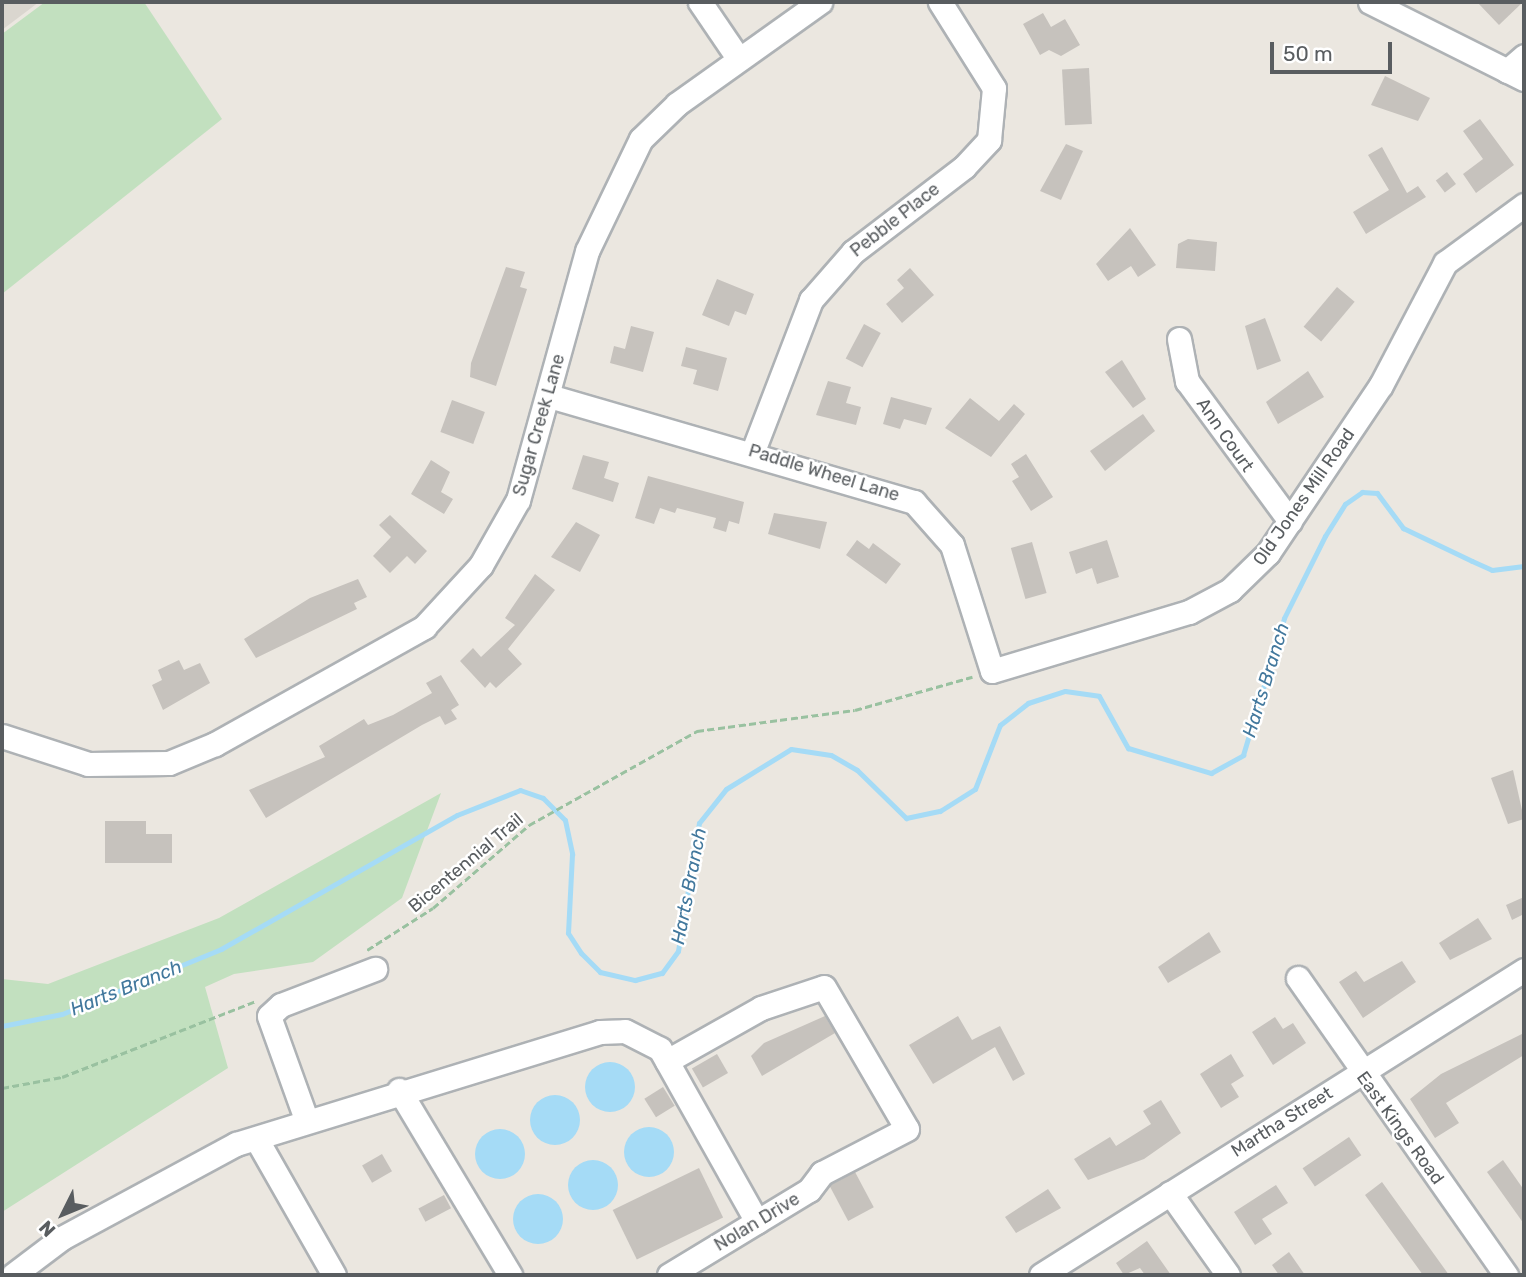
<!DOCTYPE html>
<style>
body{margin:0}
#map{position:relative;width:1526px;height:1277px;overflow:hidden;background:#ebe7e0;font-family:Rubik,sans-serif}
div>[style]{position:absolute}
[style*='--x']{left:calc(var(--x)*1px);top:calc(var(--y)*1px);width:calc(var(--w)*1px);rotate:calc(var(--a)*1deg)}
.education>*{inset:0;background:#dad6cf}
.green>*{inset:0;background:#c2e0bf}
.water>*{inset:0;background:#a5dbf6}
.round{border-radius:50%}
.stream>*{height:5px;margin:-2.5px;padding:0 2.5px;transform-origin:2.5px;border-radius:2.5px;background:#a5dbf6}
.building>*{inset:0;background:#c6c2bd;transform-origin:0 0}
.path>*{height:2.5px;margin-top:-1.25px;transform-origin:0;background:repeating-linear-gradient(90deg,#99c1a0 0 7px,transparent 0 10.5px)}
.roads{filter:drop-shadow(2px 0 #aeb2b5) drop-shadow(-2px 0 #aeb2b5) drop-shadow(0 2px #aeb2b5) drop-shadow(0 -2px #aeb2b5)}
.minor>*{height:23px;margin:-11.5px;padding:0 11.5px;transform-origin:11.5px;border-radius:11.5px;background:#fff}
span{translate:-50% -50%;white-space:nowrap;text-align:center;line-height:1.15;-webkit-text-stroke:5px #fff;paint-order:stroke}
.street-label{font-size:18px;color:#595d60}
.water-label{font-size:19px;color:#42789d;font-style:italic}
.frame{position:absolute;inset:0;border:4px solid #595d60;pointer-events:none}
.north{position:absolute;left:28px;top:1179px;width:70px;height:70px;-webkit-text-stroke:5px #fff;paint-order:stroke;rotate:227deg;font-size:19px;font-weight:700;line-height:28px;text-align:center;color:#595d60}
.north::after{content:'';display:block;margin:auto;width:24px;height:32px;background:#595d60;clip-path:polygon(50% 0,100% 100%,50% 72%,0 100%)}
.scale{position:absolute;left:1270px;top:42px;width:122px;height:32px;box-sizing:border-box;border:4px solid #595d60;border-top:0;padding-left:9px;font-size:21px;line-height:24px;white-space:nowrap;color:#595d60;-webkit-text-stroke:5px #fff;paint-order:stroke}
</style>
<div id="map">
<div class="education">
<i style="clip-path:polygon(2px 2px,39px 2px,2px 30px)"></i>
</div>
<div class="green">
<i style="clip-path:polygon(45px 2px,144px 2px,222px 119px,2px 294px,2px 34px)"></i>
<i style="clip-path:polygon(441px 793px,402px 898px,313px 962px,234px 974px,205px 987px,228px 1068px,2px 1212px,2px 979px,48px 984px,219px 918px)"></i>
</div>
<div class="water">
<i class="round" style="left:585px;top:1062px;width:50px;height:50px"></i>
<i class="round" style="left:530px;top:1095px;width:50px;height:50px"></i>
<i class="round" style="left:624px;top:1127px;width:50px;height:50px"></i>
<i class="round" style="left:475px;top:1129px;width:50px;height:50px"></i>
<i class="round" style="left:568px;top:1160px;width:50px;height:50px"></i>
<i class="round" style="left:513px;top:1194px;width:50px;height:50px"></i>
</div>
<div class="stream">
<i style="--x:2;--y:1026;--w:61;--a:-11.3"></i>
<i style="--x:62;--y:1014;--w:172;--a:-22.2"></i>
<i style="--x:221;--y:949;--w:271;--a:-29.6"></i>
<i style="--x:457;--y:815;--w:68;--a:-21.6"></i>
<i style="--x:520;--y:790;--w:24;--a:19"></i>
<i style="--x:543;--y:798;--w:31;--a:45"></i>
<i style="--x:565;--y:820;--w:35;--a:78"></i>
<i style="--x:572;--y:854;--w:79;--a:92.9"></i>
<i style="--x:568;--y:933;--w:24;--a:57"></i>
<i style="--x:581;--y:953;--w:27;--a:45"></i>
<i style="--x:600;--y:972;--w:36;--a:13"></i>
<i style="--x:635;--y:980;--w:28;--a:-15"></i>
<i style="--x:662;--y:973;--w:27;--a:-54"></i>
<i style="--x:678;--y:951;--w:130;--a:-80.7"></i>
<i style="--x:699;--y:823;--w:43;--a:-51.5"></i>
<i style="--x:726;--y:789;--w:76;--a:-31.6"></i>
<i style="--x:791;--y:749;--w:40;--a:8.5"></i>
<i style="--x:831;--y:755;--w:30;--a:30"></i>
<i style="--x:857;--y:770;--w:69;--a:44.4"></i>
<i style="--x:906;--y:818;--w:35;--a:-12"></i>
<i style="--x:940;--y:811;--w:41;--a:-32.2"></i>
<i style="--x:975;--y:789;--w:69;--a:-68.7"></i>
<i style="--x:1000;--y:725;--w:36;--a:-38"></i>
<i style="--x:1028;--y:703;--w:39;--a:-18"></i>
<i style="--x:1065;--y:691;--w:34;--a:8"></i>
<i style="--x:1099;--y:696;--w:60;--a:60.9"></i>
<i style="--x:1128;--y:748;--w:87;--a:16.8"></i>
<i style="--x:1211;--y:773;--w:37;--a:-29"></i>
<i style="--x:1243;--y:755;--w:143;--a:-73.3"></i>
<i style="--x:1284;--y:618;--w:92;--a:-63.4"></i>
<i style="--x:1325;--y:536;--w:38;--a:-58"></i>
<i style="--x:1345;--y:504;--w:21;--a:-35"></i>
<i style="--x:1362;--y:492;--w:15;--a:4"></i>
<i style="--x:1377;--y:493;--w:44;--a:53.4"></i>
<i style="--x:1403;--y:528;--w:76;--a:25.6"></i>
<i style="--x:1472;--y:561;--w:22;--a:24"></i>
<i style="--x:1492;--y:570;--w:32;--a:-7"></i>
</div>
<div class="building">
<i style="clip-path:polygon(1477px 2px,1523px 2px,1499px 25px)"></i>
<i style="clip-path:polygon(1043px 13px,1051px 27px,1065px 19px,1080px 45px,1061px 56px,1049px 50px,1040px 55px,1023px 24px)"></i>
<i style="left:1089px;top:68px;width:56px;height:27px;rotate:87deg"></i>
<i style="clip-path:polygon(1385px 76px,1430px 98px,1418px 121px,1371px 105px)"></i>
<i style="clip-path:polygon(1480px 119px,1514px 165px,1476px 193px,1463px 174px,1483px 159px,1463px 131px)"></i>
<i style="clip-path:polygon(1066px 144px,1083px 151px,1061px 200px,1040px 191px)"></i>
<i style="clip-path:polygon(1382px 147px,1407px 193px,1418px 186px,1426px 197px,1366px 234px,1353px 212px,1389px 190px,1368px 155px)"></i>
<i style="left:1447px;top:172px;width:15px;height:14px;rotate:53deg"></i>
<i style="clip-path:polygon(1130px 228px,1156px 265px,1138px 277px,1131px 266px,1108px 281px,1096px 264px)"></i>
<i style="clip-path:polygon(1188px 239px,1217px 242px,1215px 271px,1176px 268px,1178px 244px)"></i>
<i style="clip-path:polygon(506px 267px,525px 272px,520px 287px,527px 289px,496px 386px,470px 377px,471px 363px)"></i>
<i style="clip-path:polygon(910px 268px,934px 295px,902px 323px,886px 304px,904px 288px,897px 280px)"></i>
<i style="clip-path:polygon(717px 279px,754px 294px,746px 315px,735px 311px,729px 326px,702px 315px)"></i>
<i style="left:1337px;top:287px;width:23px;height:52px;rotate:40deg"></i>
<i style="clip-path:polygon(1265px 318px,1281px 361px,1257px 370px,1245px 326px)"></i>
<i style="left:864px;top:324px;width:19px;height:39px;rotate:28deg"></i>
<i style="clip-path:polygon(631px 326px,654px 332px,643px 372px,610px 363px,614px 346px,625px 349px)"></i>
<i style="clip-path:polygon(686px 347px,727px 358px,718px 391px,693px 384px,697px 370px,681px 366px)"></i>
<i style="clip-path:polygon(1122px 360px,1146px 399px,1133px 408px,1105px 372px)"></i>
<i style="clip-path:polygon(1308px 371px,1324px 397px,1278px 424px,1266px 402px)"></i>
<i style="clip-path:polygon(828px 381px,851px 387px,846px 403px,861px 407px,856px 425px,816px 415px)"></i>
<i style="clip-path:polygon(891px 397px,932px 408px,926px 425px,904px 419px,900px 429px,883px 424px)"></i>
<i style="clip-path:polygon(970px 398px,999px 421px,1014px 404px,1025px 414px,991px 457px,945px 428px)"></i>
<i style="left:452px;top:400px;width:35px;height:34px;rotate:20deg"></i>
<i style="clip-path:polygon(1143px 414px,1155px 431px,1105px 471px,1090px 451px)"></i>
<i style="clip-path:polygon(1026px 454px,1053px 497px,1031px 511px,1012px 481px,1019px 477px,1011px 464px)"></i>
<i style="clip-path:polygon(583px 455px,609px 462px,604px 478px,619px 483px,613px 502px,572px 489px)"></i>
<i style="clip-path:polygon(431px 460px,450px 472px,441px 492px,453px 499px,444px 514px,411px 494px)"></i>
<i style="clip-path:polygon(648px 476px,744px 502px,739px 524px,729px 521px,726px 532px,713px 528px,716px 518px,677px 508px,675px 513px,660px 508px,654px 524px,635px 518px)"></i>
<i style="clip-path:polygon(774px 513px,827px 522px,820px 549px,768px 534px)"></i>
<i style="clip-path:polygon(390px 515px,427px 551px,415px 564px,407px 556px,390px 573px,373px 556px,391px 537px,379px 525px)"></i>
<i style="clip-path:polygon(576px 522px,600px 535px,580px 572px,551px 557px)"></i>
<i style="clip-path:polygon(857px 540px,869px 549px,873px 543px,901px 564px,886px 584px,846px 555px)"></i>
<i style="clip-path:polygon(1107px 540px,1119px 577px,1097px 584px,1092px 568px,1076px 574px,1069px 552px)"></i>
<i style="left:1032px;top:542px;width:53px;height:22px;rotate:74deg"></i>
<i style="clip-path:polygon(535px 574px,555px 590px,508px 649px,522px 664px,496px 688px,490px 682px,485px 688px,460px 661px,473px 648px,481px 657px,515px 625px,505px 618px)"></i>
<i style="clip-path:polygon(358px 579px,367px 597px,354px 603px,357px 609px,256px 658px,244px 639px,310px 598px)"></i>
<i style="clip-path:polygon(179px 660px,184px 670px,200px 663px,210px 683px,163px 710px,152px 685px,162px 680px,158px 670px)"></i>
<i style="clip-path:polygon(441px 675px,459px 705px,451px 710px,457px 719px,445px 725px,440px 716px,422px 725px,266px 818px,249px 790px,325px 757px,319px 746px,364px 719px,368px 725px,393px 715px,432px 693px,426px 683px)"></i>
<i style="clip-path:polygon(1513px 770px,1524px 819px,1508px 824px,1491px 778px)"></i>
<i style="clip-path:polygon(105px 821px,146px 821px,146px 834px,172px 834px,172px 863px,105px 863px)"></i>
<i style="clip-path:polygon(1524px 897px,1524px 914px,1512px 920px,1506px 905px)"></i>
<i style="clip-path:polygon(1478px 918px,1492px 939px,1450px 960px,1439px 943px)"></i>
<i style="clip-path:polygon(1209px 932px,1221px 952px,1168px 983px,1158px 967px)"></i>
<i style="clip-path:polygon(1402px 961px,1416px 982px,1363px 1018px,1339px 982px,1356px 971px,1364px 982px)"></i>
<i style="clip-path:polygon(825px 1016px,835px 1033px,762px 1076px,751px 1056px,764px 1043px)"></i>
<i style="clip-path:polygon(958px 1016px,972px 1040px,1000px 1026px,1025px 1074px,1013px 1081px,995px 1047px,933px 1084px,909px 1045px)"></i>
<i style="clip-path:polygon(1275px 1017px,1283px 1029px,1293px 1023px,1306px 1043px,1273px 1065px,1252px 1032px)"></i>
<i style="clip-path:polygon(1524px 1033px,1524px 1055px,1446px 1103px,1459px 1123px,1435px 1138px,1410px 1099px,1441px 1074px)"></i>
<i style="left:717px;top:1054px;width:22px;height:29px;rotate:60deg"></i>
<i style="clip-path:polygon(1231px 1054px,1244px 1076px,1231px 1084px,1239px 1097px,1221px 1108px,1200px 1074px)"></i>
<i style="left:663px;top:1087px;width:22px;height:22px;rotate:58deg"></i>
<i style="clip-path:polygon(1161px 1100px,1181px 1133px,1144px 1159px,1088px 1180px,1074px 1159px,1110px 1137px,1116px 1146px,1151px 1124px,1143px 1111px)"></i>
<i style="left:1349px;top:1137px;width:22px;height:56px;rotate:56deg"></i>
<i style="left:382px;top:1154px;width:20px;height:23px;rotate:60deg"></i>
<i style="clip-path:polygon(1503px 1160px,1524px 1190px,1524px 1224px,1487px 1172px)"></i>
<i style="left:699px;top:1168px;width:55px;height:96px;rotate:64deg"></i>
<i style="left:855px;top:1172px;width:40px;height:29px;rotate:62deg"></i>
<i style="clip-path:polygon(1382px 1182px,1426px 1243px,1449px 1275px,1423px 1275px,1402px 1246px,1365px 1195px)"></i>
<i style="clip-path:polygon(1276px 1185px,1288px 1203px,1262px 1219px,1272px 1234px,1255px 1245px,1234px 1212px)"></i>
<i style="clip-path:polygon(1048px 1189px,1061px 1208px,1016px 1233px,1005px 1217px)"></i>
<i style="left:444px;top:1195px;width:15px;height:29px;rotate:62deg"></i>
<i style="clip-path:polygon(1147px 1241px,1171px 1275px,1145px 1275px,1140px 1268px,1124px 1275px,1116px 1263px)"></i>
<i style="clip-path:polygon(1289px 1252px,1305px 1275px,1279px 1275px,1272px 1265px)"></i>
</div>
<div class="path">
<i style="--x:367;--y:950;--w:78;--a:-32.5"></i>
<i style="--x:433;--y:908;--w:127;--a:-40.8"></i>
<i style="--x:529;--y:825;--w:193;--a:-29.2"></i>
<i style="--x:697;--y:731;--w:159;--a:-7.6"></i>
<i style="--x:855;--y:710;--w:122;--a:-15.8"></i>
<i style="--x:2;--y:1088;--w:61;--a:-10.4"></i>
<i style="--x:62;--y:1077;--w:208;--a:-21.4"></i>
</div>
<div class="roads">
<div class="minor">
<i style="--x:700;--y:2;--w:68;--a:55.8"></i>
<i style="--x:1370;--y:2;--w:172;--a:26.6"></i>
<i style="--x:1507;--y:71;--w:23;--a:-41"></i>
<i style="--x:1179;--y:339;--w:43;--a:79.2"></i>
<i style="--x:1187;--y:381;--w:174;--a:53.7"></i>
<i style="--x:549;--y:396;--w:380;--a:16.2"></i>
<i style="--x:914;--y:502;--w:57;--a:48.5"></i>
<i style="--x:952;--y:545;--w:132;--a:72.4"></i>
<i style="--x:992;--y:671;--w:206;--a:-16.7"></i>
<i style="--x:1189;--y:612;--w:47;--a:-28.2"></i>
<i style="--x:1230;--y:590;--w:53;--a:-44.2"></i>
<i style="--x:1268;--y:553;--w:202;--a:-56.1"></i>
<i style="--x:1381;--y:385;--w:138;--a:-62.3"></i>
<i style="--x:1445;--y:263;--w:98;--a:-36.3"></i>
<i style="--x:753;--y:451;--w:162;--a:-69"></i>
<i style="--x:811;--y:300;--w:64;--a:-48.8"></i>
<i style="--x:853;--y:252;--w:140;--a:-37.4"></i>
<i style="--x:964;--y:167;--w:37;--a:-47"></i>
<i style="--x:989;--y:140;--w:52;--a:-84.5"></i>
<i style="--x:994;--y:88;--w:102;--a:-122.1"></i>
<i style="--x:2;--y:736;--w:90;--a:18"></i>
<i style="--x:88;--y:764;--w:81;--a:-0.7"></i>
<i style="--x:169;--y:763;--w:50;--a:-22.4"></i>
<i style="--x:215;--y:744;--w:240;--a:-29.2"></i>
<i style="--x:424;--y:627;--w:84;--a:-47.4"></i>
<i style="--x:481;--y:565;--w:75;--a:-60.4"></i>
<i style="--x:518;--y:500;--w:258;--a:-74.5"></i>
<i style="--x:587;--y:251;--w:124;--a:-64.3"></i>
<i style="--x:641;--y:139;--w:50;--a:-44.2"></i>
<i style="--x:677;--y:104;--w:176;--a:-35.5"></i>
<i style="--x:1298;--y:978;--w:363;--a:55"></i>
<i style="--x:667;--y:1061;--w:108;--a:-29.4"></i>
<i style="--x:761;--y:1008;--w:66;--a:-18.4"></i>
<i style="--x:824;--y:987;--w:164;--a:59.7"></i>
<i style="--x:907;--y:1129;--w:96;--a:152.6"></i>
<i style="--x:822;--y:1173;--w:21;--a:127"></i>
<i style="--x:809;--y:1190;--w:164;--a:148.7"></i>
<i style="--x:399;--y:1090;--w:216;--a:59"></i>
<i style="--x:306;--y:1119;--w:109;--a:-109.8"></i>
<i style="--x:269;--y:1016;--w:16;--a:-43"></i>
<i style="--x:281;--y:1005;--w:101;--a:-21"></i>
<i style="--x:257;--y:1140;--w:155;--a:60.3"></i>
<i style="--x:1170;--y:1193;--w:100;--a:54.7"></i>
<i style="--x:13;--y:1275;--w:61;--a:-37.1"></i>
<i style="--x:62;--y:1238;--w:198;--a:-28.4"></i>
<i style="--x:236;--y:1144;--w:381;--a:-17.1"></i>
<i style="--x:600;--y:1032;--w:25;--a:-2"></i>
<i style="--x:625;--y:1031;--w:39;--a:27"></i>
<i style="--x:660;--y:1049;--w:198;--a:60.7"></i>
<i style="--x:1041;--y:1275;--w:571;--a:-32.27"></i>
</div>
</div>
<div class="street-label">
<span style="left:895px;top:220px;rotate:-38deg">Pebble Place</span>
<span style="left:539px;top:425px;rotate:-74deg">Sugar Creek Lane</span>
<span style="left:1225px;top:435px;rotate:55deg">Ann Court</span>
<span style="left:824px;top:473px;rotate:17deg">Paddle Wheel Lane</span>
<span style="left:1304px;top:497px;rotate:-55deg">Old Jones Mill Road</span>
<span style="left:466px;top:863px;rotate:-40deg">Bicentennial Trail</span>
<span style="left:1282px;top:1122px;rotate:-32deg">Martha Street</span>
<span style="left:1400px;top:1128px;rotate:54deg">East Kings Road</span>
<span style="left:757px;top:1222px;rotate:-31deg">Nolan Drive</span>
</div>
<div class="water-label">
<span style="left:1266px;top:680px;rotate:-73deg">Harts Branch</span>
<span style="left:689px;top:886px;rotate:-79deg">Harts Branch</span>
<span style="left:126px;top:988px;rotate:-22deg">Harts Branch</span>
</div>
<div class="frame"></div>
<div class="north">N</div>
<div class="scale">50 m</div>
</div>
